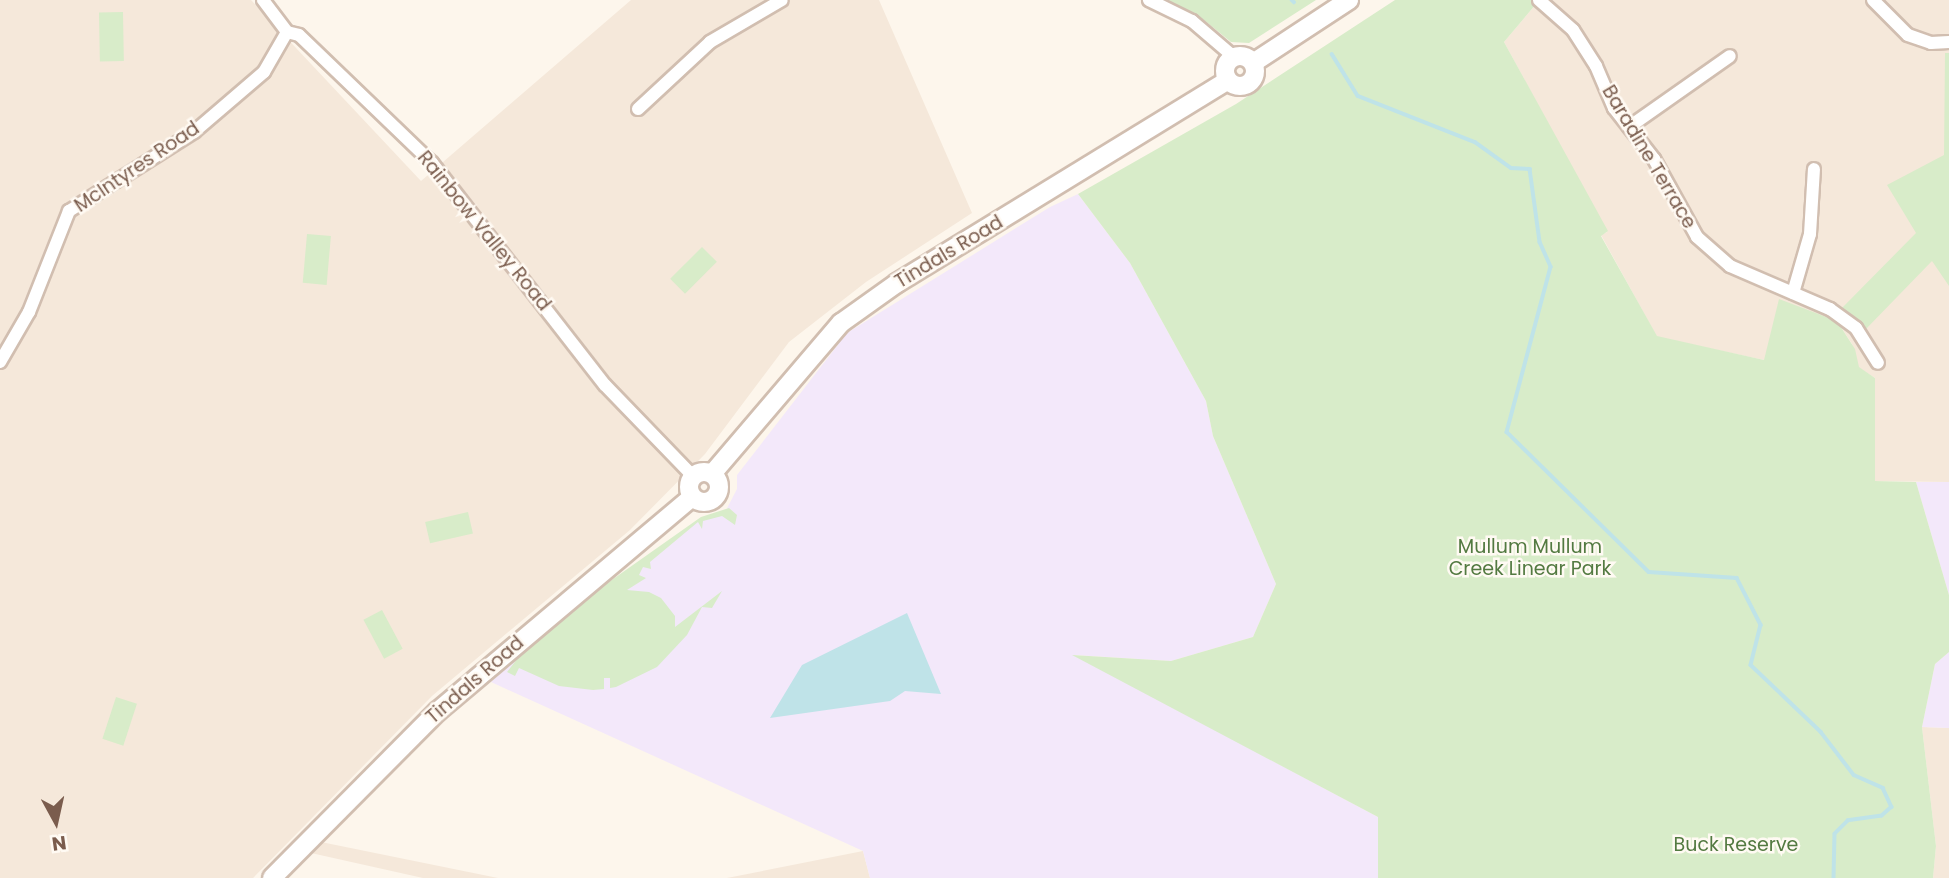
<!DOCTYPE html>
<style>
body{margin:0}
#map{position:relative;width:1949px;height:878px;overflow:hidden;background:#fdf6ec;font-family:Poppins,sans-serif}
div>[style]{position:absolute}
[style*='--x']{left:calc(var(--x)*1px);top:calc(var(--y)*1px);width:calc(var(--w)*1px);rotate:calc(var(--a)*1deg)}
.residential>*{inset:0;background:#f5e8da}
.education>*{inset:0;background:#f3e8fa}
.green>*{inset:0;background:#d8ecc9;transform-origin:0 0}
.water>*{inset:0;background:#bfe3e8}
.stream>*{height:3.5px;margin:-1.75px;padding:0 1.75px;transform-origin:1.75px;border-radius:1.75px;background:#bfe3e8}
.roads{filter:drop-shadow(2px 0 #d1beb0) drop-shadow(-2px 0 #d1beb0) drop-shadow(0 2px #d1beb0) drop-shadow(0 -2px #d1beb0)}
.street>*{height:12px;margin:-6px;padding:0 6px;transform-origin:6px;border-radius:6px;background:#fff}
.secondary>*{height:18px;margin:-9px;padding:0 9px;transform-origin:9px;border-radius:9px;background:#fff}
.secondary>.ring{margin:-9px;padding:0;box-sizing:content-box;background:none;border:18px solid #fff;border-radius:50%}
span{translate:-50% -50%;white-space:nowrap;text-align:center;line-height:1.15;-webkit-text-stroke:5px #fffaf3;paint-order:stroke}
.street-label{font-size:19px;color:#7a5c4d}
.park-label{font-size:19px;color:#537a41}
.north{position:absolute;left:21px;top:787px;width:70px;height:70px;-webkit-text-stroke:5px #fffaf3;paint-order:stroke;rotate:172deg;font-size:19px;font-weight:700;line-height:28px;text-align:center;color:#7a5c4d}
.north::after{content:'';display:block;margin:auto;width:24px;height:32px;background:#7a5c4d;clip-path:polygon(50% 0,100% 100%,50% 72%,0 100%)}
</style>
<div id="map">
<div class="residential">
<i style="clip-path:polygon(0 0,251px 0,421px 181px,631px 0,879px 0,972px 213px,866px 282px,789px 342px,705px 454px,630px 530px,432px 696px,253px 878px,0 878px)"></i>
<i style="clip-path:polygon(1533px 0,1949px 0,1949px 482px,1875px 481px,1875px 378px,1858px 367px,1852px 344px,1837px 321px,1764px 360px,1657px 337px,1601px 235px,1607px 232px,1504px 42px,1536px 4px)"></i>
<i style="clip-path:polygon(1922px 727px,1949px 728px,1949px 878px,1933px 878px,1936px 846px)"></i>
<i style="clip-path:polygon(321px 842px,498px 878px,423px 878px,311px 853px)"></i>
<i style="clip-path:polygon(863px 851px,870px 878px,727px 878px)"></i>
</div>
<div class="education">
<i style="clip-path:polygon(1078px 194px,1130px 263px,1206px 401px,1213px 436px,1276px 584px,1253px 637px,1171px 661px,1074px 655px,1378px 817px,1378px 878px,870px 878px,863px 851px,491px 682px,588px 598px,700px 520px,724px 514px,737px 489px,737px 475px,847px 333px,1050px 207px)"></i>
<i style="clip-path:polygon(1916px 482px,1949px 482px,1949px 595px)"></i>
<i style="clip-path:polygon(1949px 652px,1949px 728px,1922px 727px,1935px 664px)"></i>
</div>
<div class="green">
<i style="clip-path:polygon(1167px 0,1316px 0,1249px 43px,1231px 42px,1204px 20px)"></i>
<i style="clip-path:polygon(1395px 0,1533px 0,1536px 4px,1504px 42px,1608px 231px,1601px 236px,1657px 336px,1764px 360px,1779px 299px,1837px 321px,1855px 349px,1859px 367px,1875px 378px,1875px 481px,1916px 482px,1949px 595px,1949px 652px,1935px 664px,1922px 727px,1936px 846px,1933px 878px,1378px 878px,1378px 817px,1072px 655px,1171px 661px,1253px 637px,1276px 584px,1213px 436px,1206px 401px,1130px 263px,1078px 194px,1236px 104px)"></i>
<i style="left:123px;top:12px;width:49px;height:24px;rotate:89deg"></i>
<i style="clip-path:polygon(1945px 53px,1949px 53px,1949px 286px,1932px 261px,1865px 330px,1841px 309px,1916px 233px,1887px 185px,1944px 155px)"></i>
<i style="left:307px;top:234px;width:24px;height:49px;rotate:5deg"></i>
<i style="left:702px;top:247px;width:21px;height:45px;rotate:45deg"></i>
<i style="clip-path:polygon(729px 508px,737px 515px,735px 525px,722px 516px,703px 521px,702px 529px,698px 522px,650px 562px,651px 569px,643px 567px,639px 575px,646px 578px,627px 590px,649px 592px,661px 598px,675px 616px,675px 627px,722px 591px,712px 608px,702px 607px,687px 635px,657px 667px,616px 687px,610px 688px,610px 678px,604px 678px,604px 689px,593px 690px,559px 686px,519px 668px,515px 676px,507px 672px,521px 654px,606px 584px,701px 517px)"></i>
<i style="left:468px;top:512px;width:22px;height:44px;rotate:77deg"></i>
<i style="left:382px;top:610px;width:44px;height:21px;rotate:62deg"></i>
<i style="left:116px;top:697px;width:22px;height:44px;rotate:18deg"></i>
</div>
<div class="water">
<i style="clip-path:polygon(907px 613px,941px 694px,905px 691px,890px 701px,770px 718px,802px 665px)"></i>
</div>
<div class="stream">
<i style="--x:1292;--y:0;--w:3;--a:45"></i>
<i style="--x:1332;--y:54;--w:49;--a:58.2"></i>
<i style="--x:1358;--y:96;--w:126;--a:21.5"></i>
<i style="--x:1475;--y:142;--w:44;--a:35.8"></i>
<i style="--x:1511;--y:168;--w:19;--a:3"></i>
<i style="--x:1530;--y:169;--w:74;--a:82.2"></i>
<i style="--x:1540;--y:242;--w:27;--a:66"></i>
<i style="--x:1551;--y:267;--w:171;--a:104.9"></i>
<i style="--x:1507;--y:432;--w:199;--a:44.6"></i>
<i style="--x:1649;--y:572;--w:88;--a:3.9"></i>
<i style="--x:1737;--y:578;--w:53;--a:62.9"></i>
<i style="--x:1761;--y:625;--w:41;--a:104"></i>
<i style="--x:1751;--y:665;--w:97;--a:43.7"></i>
<i style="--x:1821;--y:732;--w:54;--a:52.5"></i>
<i style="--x:1854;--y:775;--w:32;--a:24"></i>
<i style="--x:1883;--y:788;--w:21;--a:65"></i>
<i style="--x:1892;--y:807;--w:13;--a:138"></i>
<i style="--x:1882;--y:816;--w:34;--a:172"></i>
<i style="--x:1848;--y:821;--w:18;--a:135"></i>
<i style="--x:1835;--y:834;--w:44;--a:91.3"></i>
</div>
<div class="roads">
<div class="street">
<i style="--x:263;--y:0;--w:40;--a:53"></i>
<i style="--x:287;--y:32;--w:12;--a:14"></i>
<i style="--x:299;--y:35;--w:185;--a:43.9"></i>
<i style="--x:432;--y:163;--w:281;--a:52.1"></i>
<i style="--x:605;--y:385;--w:127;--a:46"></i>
<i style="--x:1149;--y:0;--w:48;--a:26"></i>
<i style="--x:1192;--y:21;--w:55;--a:40.6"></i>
<i style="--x:1539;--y:0;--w:45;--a:41.4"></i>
<i style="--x:1573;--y:30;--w:43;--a:57.4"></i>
<i style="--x:1596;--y:66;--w:46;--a:66.8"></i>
<i style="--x:1614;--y:108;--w:65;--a:51.9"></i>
<i style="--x:1654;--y:159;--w:89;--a:61.1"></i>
<i style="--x:1697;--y:237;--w:44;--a:41.3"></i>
<i style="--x:1730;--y:266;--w:109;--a:23.3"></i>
<i style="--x:1830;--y:309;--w:32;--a:36"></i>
<i style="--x:1856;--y:328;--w:41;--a:57.8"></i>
<i style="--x:1873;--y:0;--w:49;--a:45"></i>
<i style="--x:1908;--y:35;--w:24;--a:19"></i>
<i style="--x:1931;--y:43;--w:18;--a:-3"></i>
<i style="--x:638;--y:109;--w:98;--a:-42.9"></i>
<i style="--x:710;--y:42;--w:83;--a:-30.3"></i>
<i style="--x:1629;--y:127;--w:123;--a:-35.1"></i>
<i style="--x:1793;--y:293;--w:61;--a:-73.9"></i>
<i style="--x:1810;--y:234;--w:65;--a:-86.5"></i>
<i style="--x:0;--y:362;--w:58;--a:-59.9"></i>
<i style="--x:29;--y:312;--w:109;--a:-68.4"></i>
<i style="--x:69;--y:211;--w:148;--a:-32.3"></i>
<i style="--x:194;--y:132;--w:92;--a:-40.6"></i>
<i style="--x:264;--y:72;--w:46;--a:-60.1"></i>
</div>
<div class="secondary">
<i class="ring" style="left:1225px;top:56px;width:12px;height:12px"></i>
<i style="--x:1253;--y:63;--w:115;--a:-33.3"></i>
<i class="ring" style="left:689px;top:472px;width:12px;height:12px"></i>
<i style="--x:712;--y:474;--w:199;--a:-49.5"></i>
<i style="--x:841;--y:323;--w:69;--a:-35.5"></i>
<i style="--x:897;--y:283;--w:388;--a:-31.5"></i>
<i style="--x:272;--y:878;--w:235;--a:-45.2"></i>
<i style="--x:438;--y:711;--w:332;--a:-40.1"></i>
</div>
</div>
<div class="street-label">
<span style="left:1649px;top:157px;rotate:59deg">Baradine Terrace</span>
<span style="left:137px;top:167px;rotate:-34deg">McIntyres Road</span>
<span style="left:484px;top:231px;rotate:51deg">Rainbow Valley Road</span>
<span style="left:949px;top:252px;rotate:-31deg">Tindals Road</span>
<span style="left:475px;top:680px;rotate:-41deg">Tindals Road</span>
</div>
<div class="park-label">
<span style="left:1530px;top:558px">Mullum Mullum<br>Creek Linear Park</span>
<span style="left:1736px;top:845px">Buck Reserve</span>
</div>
<div class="north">N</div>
</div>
